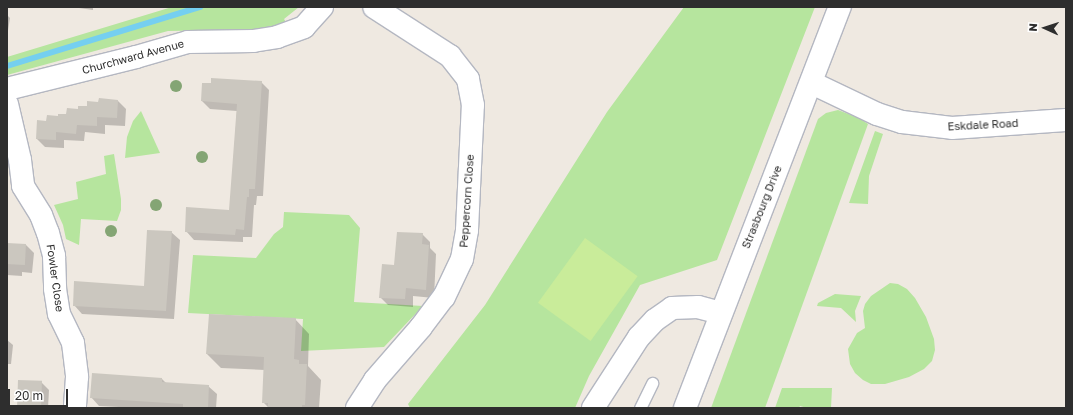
<!DOCTYPE html>
<style>
body{margin:0}
#map{position:relative;width:1073px;height:415px;overflow:hidden;background:#efe9e1;font-family:"Golos Text",sans-serif}
div>[style]{position:absolute}
[style*='--x']{left:calc(var(--x)*1px);top:calc(var(--y)*1px);width:calc(var(--w)*1px);rotate:calc(var(--a)*1deg)}
.green>*{inset:0;background:#b6e59e}
.pitch>*{inset:0;background:#c9ec9a;transform-origin:0 0}
.shadow>*{inset:0;background:#0003}
.stream>*{height:6px;margin:-3px;padding:0 3px;transform-origin:3px;border-radius:3px;background:#75cff0}
.building>*{inset:0;background:#cbc7bf;transform-origin:0 0}
.roads{filter:drop-shadow(1px 0 #b4b7c1) drop-shadow(-1px 0 #b4b7c1) drop-shadow(0 1px #b4b7c1) drop-shadow(0 -1px #b4b7c1)}
.service>*{height:11px;margin:-5.5px;padding:0 5.5px;transform-origin:5.5px;border-radius:5.5px;background:#fff}
.minor>*{height:22px;margin:-11px;padding:0 11px;transform-origin:11px;border-radius:11px;background:#fff}
.trees>*{width:12px;height:12px;margin:-6px;border-radius:50%;background:#84a574}
span{translate:-50% -50%;white-space:nowrap;text-align:center;line-height:1.15;-webkit-text-stroke:3px #fff;paint-order:stroke}
.street-label{font-size:11px;color:#2e2e2e}
.frame{position:absolute;inset:0;border:8px solid #2e2e2e;pointer-events:none}
.north{position:absolute;left:1025px;top:8px;width:40px;height:40px;-webkit-text-stroke:3px #fff;paint-order:stroke;rotate:273deg;font-size:11px;font-weight:700;line-height:16px;text-align:center;color:#2e2e2e}
.north::after{content:'';display:block;margin:auto;width:14px;height:18px;background:#2e2e2e;clip-path:polygon(50% 0,100% 100%,50% 72%,0 100%)}
.scale{position:absolute;left:8px;top:389px;width:60px;height:18px;box-sizing:border-box;border:2px solid #2e2e2e;border-top:0;padding-left:5px;font-size:12px;line-height:14px;white-space:nowrap;color:#2e2e2e;-webkit-text-stroke:3px #fff;paint-order:stroke}
</style>
<div id="map">
<div class="green">
<i style="clip-path:polygon(172px 7px,299px 7px,284px 19px,287px 24px,277px 29px,168px 31px,7px 75px,7px 57px)"></i>
<i style="clip-path:polygon(684px 7px,815px 7px,717px 260px,640px 285px,589px 376px,575px 408px,410px 408px,408px 404px,485px 305px,607px 112px)"></i>
<i style="clip-path:polygon(838px 110px,859px 118px,868px 124px,765px 408px,711px 408px,818px 119px,826px 113px)"></i>
<i style="clip-path:polygon(141px 111px,160px 153px,125px 158px,127px 137px,133px 121px)"></i>
<i style="clip-path:polygon(875px 131px,883px 134px,869px 176px,868px 204px,849px 203px)"></i>
<i style="clip-path:polygon(114px 154px,121px 199px,121px 210px,117px 221px,81px 219px,79px 245px,66px 239px,63px 225px,54px 205px,78px 199px,76px 182px,106px 174px,104px 156px)"></i>
<i style="clip-path:polygon(284px 212px,349px 215px,360px 228px,354px 302px,423px 306px,384px 347px,301px 351px,303px 319px,188px 313px,193px 255px,256px 258px,274px 234px,283px 227px)"></i>
<i style="clip-path:polygon(890px 283px,898px 284px,907px 289px,915px 298px,926px 317px,934px 339px,935px 350px,932px 361px,924px 369px,909px 377px,885px 384px,871px 384px,863px 380px,855px 373px,850px 364px,848px 349px,857px 333px,865px 328px,863px 311px,865px 304px,871px 296px)"></i>
<i style="clip-path:polygon(835px 294px,861px 296px,855px 311px,856px 322px,841px 308px,817px 306px,818px 303px)"></i>
<i style="clip-path:polygon(782px 388px,832px 388px,831px 408px,807px 408px,800px 406px,799px 408px,775px 408px)"></i>
</div>
<div class="pitch">
<i style="left:585px;top:238px;width:65px;height:80px;rotate:36deg"></i>
</div>
<div class="shadow">
<i style="clip-path:polygon(72px 7px,93px 7px,93px 10px)"></i>
<i style="clip-path:polygon(7px 15px,10px 18px,7px 37px)"></i>
<i style="clip-path:polygon(261px 82px,269px 90px,263px 196px,257px 196px,256px 205px,254px 205px,252px 237px,243px 237px,243px 242px,194px 240px,186px 231px,230px 211px,237px 111px,210px 109px,202px 101px)"></i>
<i style="clip-path:polygon(118px 101px,126px 109px,125px 126px,105px 125px,105px 134px,85px 132px,84px 141px,64px 140px,64px 148px,45px 147px,37px 139px,47px 122px,99px 103px)"></i>
<i style="clip-path:polygon(171px 232px,180px 240px,174px 319px,82px 314px,74px 305px,144px 287px)"></i>
<i style="clip-path:polygon(422px 234px,430px 242px,430px 248px,436px 254px,434px 298px,413px 296px,413px 307px,388px 305px,380px 297px,395px 266px)"></i>
<i style="clip-path:polygon(7px 244px,26px 245px,34px 253px,32px 273px,22px 272px,22px 276px,7px 275px)"></i>
<i style="clip-path:polygon(295px 319px,309px 334px,308px 366px,321px 380px,319px 408px,269px 408px,263px 402px,265px 370px,221px 368px,207px 354px)"></i>
<i style="clip-path:polygon(7px 340px,13px 345px,11px 364px,7px 364px)"></i>
<i style="clip-path:polygon(162px 379px,166px 383px,208px 386px,217px 394px,216px 408px,138px 408px,99px 406px,91px 397px)"></i>
<i style="clip-path:polygon(41px 382px,49px 390px,48px 408px,17px 408px)"></i>
</div>
<div class="stream">
<i style="--x:7;--y:66;--w:202;--a:-17"></i>
</div>
<div class="building">
<i style="clip-path:polygon(211px 78px,262px 81px,255px 189px,249px 189px,249px 197px,247px 197px,244px 230px,236px 229px,235px 235px,185px 232px,186px 207px,229px 210px,237px 104px,201px 101px,202px 83px,211px 83px)"></i>
<i style="clip-path:polygon(99px 98px,118px 100px,117px 118px,97px 117px,97px 126px,77px 125px,76px 134px,56px 132px,56px 140px,36px 139px,37px 120px,46px 121px,47px 115px,58px 116px,58px 114px,66px 114px,67px 108px,78px 109px,78px 106px,87px 106px,87px 101px,98px 102px)"></i>
<i style="clip-path:polygon(147px 230px,172px 231px,166px 311px,73px 306px,74px 281px,144px 286px)"></i>
<i style="clip-path:polygon(397px 232px,423px 233px,422px 244px,429px 245px,426px 290px,406px 288px,405px 299px,379px 298px,382px 264px,394px 265px)"></i>
<i style="left:7px;top:243px;width:19px;height:21px;rotate:3deg"></i>
<i style="clip-path:polygon(209px 314px,296px 318px,294px 359px,299px 360px,299px 364px,307px 364px,305px 405px,302px 405px,302px 408px,268px 408px,268px 403px,262px 403px,264px 357px,206px 354px)"></i>
<i style="clip-path:polygon(92px 373px,162px 378px,162px 382px,209px 385px,208px 408px,183px 408px,183px 404px,90px 398px)"></i>
<i style="left:18px;top:380px;width:24px;height:28px;rotate:2deg"></i>
</div>
<div class="roads">
<div class="service">
<i style="--x:640;--y:408;--w:28;--a:-64"></i>
</div>
<div class="minor">
<i style="--x:812;--y:83;--w:72;--a:25.5"></i>
<i style="--x:877;--y:114;--w:26;--a:18"></i>
<i style="--x:902;--y:122;--w:50;--a:6.8"></i>
<i style="--x:952;--y:128;--w:114;--a:-4"></i>
<i style="--x:7;--y:89;--w:133;--a:-13.9"></i>
<i style="--x:136;--y:57;--w:54;--a:-16.1"></i>
<i style="--x:188;--y:42;--w:65;--a:-0.9"></i>
<i style="--x:253;--y:41;--w:24;--a:-9"></i>
<i style="--x:277;--y:37;--w:29;--a:-20"></i>
<i style="--x:304;--y:27;--w:27;--a:-48"></i>
<i style="--x:7;--y:104;--w:57;--a:76.9"></i>
<i style="--x:20;--y:160;--w:26;--a:83"></i>
<i style="--x:23;--y:186;--w:34;--a:58"></i>
<i style="--x:41;--y:215;--w:19;--a:69"></i>
<i style="--x:48;--y:233;--w:24;--a:75"></i>
<i style="--x:54;--y:256;--w:33;--a:88"></i>
<i style="--x:55;--y:289;--w:25;--a:81"></i>
<i style="--x:59;--y:314;--w:32;--a:64"></i>
<i style="--x:73;--y:343;--w:34;--a:83"></i>
<i style="--x:77;--y:377;--w:31;--a:94"></i>
<i style="--x:357;--y:408;--w:33;--a:-57"></i>
<i style="--x:375;--y:380;--w:70;--a:-49"></i>
<i style="--x:421;--y:327;--w:38;--a:-53"></i>
<i style="--x:444;--y:297;--w:42;--a:-64.7"></i>
<i style="--x:462;--y:259;--w:29;--a:-80"></i>
<i style="--x:467;--y:230;--w:125;--a:-87.3"></i>
<i style="--x:473;--y:105;--w:26;--a:-101"></i>
<i style="--x:468;--y:79;--w:29;--a:-128"></i>
<i style="--x:450;--y:56;--w:90;--a:-147.2"></i>
<i style="--x:593;--y:408;--w:85;--a:-57.1"></i>
<i style="--x:639;--y:337;--w:23;--a:-47"></i>
<i style="--x:655;--y:320;--w:21;--a:-35"></i>
<i style="--x:672;--y:308;--w:26;--a:-2"></i>
<i style="--x:698;--y:307;--w:23;--a:15"></i>
<i style="--x:685;--y:408;--w:430;--a:-68.9"></i>
</div>
</div>
<div class="trees">
<i style="left:176px;top:86px"></i>
<i style="left:202px;top:157px"></i>
<i style="left:156px;top:205px"></i>
<i style="left:111px;top:231px"></i>
</div>
<div class="street-label">
<span style="left:133px;top:57px;rotate:-15deg">Churchward Avenue</span>
<span style="left:983px;top:125px;rotate:-3deg">Eskdale Road</span>
<span style="left:467px;top:201px;rotate:-86deg">Peppercorn Close</span>
<span style="left:762px;top:207px;rotate:-68deg">Strasbourg Drive</span>
<span style="left:55px;top:278px;rotate:82deg">Fowler Close</span>
</div>
<div class="frame"></div>
<div class="north">N</div>
<div class="scale">20 m</div>
</div>
